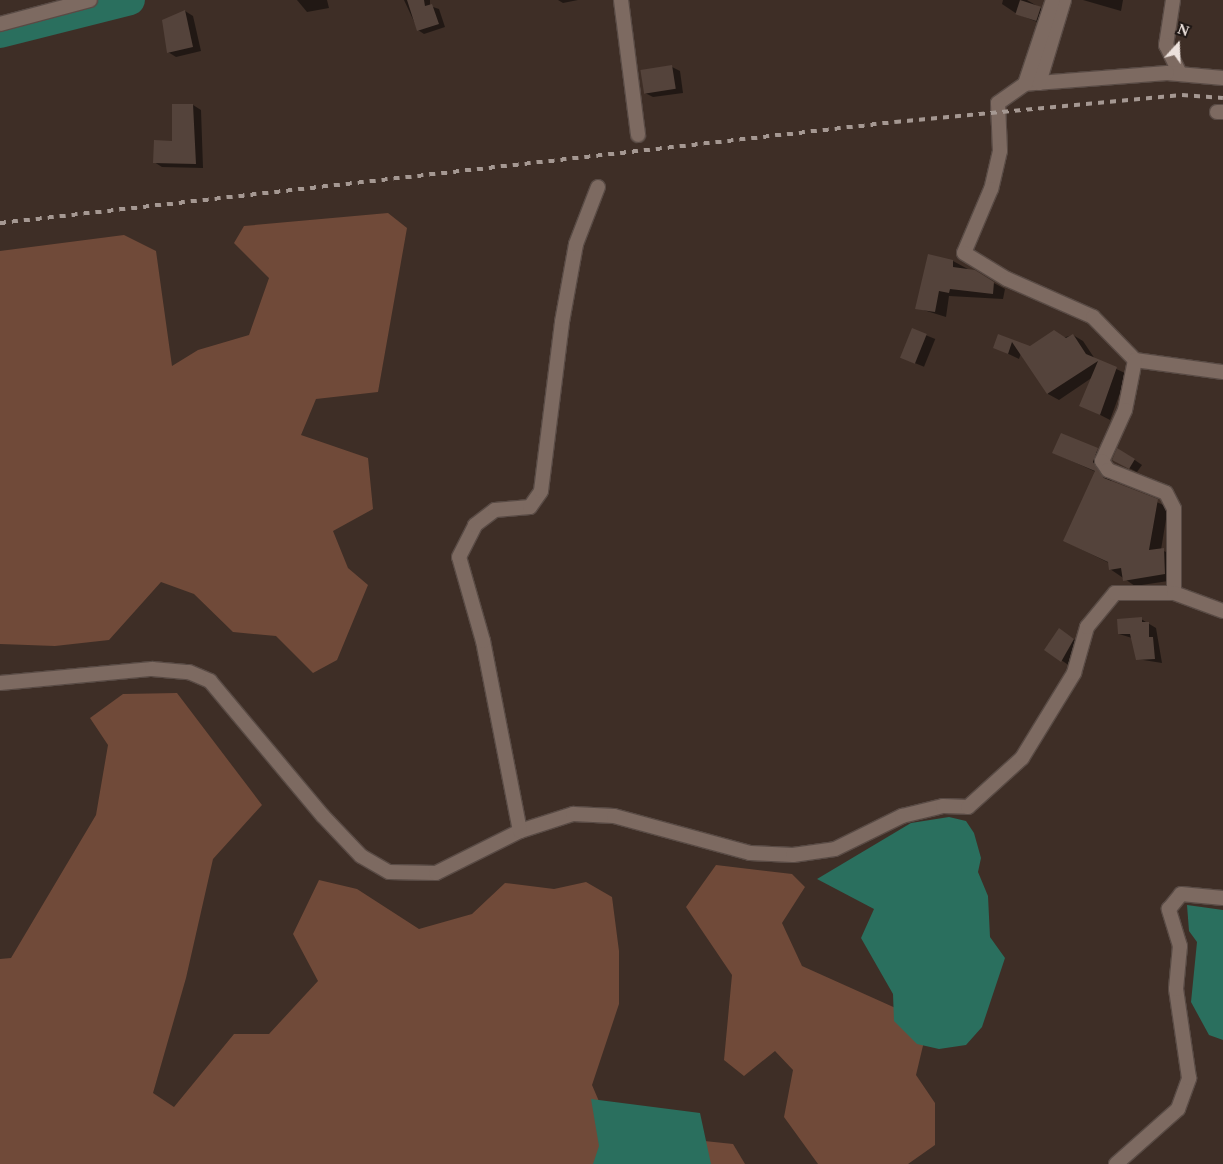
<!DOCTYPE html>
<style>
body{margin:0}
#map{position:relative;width:1223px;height:1164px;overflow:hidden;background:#3e2e26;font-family:Spectral,serif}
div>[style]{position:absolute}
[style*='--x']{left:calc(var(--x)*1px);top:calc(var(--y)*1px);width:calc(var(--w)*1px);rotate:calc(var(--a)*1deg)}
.green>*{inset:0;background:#704a39}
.water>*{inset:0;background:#2a6f5e}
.shadow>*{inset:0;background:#0007;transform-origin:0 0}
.river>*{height:30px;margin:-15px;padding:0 15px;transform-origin:15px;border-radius:15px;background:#2a6f5e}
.building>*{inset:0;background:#54433b;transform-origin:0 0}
.roads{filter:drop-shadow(1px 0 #594b45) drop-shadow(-1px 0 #594b45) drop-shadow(0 1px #594b45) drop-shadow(0 -1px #594b45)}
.minor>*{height:14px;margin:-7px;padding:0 7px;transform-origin:7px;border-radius:7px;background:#7d6a61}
.rail>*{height:4px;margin-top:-2px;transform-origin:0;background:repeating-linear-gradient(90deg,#a59892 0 6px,transparent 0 12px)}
span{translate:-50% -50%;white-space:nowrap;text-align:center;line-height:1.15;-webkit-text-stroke:4.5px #201815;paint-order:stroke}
.north{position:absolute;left:1153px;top:20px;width:50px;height:50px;-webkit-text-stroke:4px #201815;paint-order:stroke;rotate:20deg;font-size:14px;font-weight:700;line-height:20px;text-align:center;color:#ede2dd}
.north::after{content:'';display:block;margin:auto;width:18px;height:22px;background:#ede2dd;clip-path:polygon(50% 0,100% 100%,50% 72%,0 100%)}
</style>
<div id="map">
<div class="green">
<i style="clip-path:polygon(388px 213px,407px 228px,378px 392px,316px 399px,301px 435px,368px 458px,373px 509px,333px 531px,348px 568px,368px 585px,337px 660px,313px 673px,276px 636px,233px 632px,194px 594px,161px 582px,109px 640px,55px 646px,0 644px,0 251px,124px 235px,156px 251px,172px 366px,198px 350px,249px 335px,269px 278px,234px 243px,244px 226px)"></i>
<i style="clip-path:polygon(177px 693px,262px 805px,213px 859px,186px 978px,153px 1093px,174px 1107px,234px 1034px,269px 1034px,318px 981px,293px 934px,319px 880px,357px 889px,419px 929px,472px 914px,505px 883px,554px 889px,586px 882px,612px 897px,619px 951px,619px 1004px,592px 1085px,607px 1120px,609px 1164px,0 1164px,0 959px,11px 958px,96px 815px,108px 745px,90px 718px,123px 694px)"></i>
<i style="clip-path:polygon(716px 865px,792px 874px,805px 887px,782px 923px,802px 966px,900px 1010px,926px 1033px,916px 1075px,935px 1103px,935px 1145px,908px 1164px,818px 1164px,784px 1117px,793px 1070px,775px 1051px,744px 1076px,724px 1060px,732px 975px,686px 907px)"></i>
<i style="clip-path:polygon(676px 1138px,733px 1144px,745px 1164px,665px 1164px)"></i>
</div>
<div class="water">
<i style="clip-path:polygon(949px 817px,966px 821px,974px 833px,981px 858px,978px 872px,988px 896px,990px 937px,1005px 958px,982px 1027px,966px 1045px,939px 1049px,917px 1044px,894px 1021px,893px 994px,861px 938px,874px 909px,817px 879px,911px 823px)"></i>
<i style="clip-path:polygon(1187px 905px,1223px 910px,1223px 1040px,1209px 1035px,1191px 1002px,1197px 942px,1189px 931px)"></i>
<i style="clip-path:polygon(591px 1099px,700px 1113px,711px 1164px,593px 1164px,599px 1146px)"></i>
</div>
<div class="shadow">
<i style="clip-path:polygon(297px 0,327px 0,329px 8px,307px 12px)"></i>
<i style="clip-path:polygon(404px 0,430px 0,430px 6px,439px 9px,445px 27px,424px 34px,418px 30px)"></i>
<i style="clip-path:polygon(558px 0,578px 0,563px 3px)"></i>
<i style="clip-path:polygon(1003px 0,1027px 0,1049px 13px,1045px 25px,1017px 14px,1002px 4px)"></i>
<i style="clip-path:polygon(1083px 0,1123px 0,1121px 11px)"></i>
<i style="clip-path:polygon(185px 11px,193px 16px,201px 51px,176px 57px,168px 52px,163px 21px)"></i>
<i style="clip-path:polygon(672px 67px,680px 71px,683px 93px,653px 97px,645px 93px)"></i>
<i style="clip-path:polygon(193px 105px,201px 110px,203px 168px,162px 167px,154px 162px,173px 142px)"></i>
<i style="clip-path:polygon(953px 261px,1005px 289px,1003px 299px,949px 296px,946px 317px,917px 308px)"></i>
<i style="left:913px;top:330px;width:24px;height:30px;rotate:22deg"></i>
<i style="clip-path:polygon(999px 335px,1030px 347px,1073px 335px,1083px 341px,1095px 359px,1127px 374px,1110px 420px,1081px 405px,1093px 377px,1059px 400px,1048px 394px,1021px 353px,1019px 359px,994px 347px)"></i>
<i style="clip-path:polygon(1062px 435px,1108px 456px,1103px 469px,1113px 483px,1168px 507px,1161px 550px,1174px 555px,1175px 580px,1135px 586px,1110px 569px,1109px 563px,1065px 541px,1096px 472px,1054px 453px)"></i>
<i style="clip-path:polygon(1126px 454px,1142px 465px,1137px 472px,1121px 464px)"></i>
<i style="clip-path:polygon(1141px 619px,1156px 628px,1162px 663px,1137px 659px,1132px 638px,1119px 634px)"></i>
<i style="clip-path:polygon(1068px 635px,1082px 645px,1070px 666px,1046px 650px)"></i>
</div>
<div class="river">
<i style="--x:0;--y:33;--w:134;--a:-14.2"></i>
</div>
<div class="building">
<i style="clip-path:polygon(407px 0,424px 0,425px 6px,432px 4px,439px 24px,417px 31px)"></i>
<i style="left:1020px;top:0;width:22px;height:15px;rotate:18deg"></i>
<i style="clip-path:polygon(185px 10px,193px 47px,167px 53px,162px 20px)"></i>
<i style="left:672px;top:65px;width:24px;height:32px;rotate:81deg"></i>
<i style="clip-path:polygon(172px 104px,193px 104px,196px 164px,153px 163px,154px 140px,172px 141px)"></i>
<i style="clip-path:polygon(928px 254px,953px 260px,953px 267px,975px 270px,994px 282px,993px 294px,950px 289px,949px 293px,939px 291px,935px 312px,915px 309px)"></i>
<i style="left:912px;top:328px;width:16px;height:32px;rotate:22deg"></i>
<i style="clip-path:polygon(1054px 330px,1066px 338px,1073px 334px,1086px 354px,1117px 367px,1100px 415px,1079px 406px,1098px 361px,1047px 394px,1012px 342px,1008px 354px,993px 348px,998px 334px,1030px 346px)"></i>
<i style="clip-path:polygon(1061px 433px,1098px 448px,1093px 462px,1104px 478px,1158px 499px,1149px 550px,1164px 548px,1165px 574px,1123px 581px,1121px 568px,1109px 570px,1108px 562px,1063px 541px,1095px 471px,1052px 453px)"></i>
<i style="clip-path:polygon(1117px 448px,1135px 459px,1129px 469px,1112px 460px)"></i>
<i style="clip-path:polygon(1142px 617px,1142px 622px,1149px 622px,1149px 637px,1153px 637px,1155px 659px,1136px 660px,1130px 634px,1118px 634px,1117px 619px)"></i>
<i style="clip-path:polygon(1059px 628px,1074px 639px,1061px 662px,1044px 650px)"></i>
</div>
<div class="roads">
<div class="minor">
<i style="--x:621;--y:0;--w:136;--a:82.8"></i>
<i style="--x:1173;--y:0;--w:46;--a:98.8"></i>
<i style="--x:1166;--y:45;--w:32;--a:64"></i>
<i style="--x:0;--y:24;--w:93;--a:-14.9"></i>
<i style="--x:1223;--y:78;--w:56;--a:-174.9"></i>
<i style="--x:1167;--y:73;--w:142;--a:175.6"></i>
<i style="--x:1025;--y:84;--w:33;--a:145"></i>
<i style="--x:998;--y:103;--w:48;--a:87.6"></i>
<i style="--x:1000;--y:151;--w:39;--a:103"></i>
<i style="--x:991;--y:189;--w:69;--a:112.9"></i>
<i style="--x:964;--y:253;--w:50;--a:31.2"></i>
<i style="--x:1007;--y:279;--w:94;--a:23.8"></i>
<i style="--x:1093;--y:317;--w:60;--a:45.7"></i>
<i style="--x:1135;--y:360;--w:89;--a:7.8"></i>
<i style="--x:1039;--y:83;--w:87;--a:-73.2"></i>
<i style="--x:1025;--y:84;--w:89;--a:-71.6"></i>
<i style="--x:1217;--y:112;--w:6;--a:0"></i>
<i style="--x:1135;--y:360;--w:51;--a:101.3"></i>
<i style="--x:1125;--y:410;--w:56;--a:114.3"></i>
<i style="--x:1102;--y:461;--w:11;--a:56"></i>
<i style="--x:1108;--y:470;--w:62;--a:21.6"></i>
<i style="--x:1166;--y:493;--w:18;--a:63"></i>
<i style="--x:1174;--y:509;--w:84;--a:90"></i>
<i style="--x:0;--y:683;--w:153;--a:-5.3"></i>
<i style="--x:152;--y:669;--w:37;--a:5"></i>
<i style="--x:189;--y:672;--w:23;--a:23"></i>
<i style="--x:210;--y:681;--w:176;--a:50.1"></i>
<i style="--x:323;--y:816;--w:55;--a:46.5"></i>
<i style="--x:361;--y:856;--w:32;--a:30"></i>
<i style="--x:389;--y:872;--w:47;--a:1.2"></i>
<i style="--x:436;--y:873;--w:94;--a:-26.6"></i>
<i style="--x:520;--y:831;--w:56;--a:-17.8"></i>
<i style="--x:573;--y:814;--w:41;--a:2.8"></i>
<i style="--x:614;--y:816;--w:141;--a:15.2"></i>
<i style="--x:750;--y:853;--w:43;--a:2.7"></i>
<i style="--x:793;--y:855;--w:42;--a:-8.1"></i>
<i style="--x:835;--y:849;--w:75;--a:-26.2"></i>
<i style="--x:902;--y:816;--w:42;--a:-13.7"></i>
<i style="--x:943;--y:806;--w:25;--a:2"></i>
<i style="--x:968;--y:807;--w:73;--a:-42.2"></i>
<i style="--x:1022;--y:758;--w:100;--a:-58.5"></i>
<i style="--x:1074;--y:673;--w:48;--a:-74.2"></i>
<i style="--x:1087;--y:627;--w:44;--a:-50.5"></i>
<i style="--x:1115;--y:593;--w:59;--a:0"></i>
<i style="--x:1174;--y:593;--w:52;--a:20.2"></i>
<i style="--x:520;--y:831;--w:194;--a:-101"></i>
<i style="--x:483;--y:641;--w:87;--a:-105.9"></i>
<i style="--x:459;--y:557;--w:36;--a:-63"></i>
<i style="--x:475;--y:525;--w:25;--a:-37"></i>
<i style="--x:495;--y:510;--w:35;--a:-5"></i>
<i style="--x:530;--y:507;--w:19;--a:-55"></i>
<i style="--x:541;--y:491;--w:170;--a:-82.9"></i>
<i style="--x:562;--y:322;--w:79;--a:-79.8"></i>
<i style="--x:576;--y:244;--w:61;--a:-68.9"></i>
<i style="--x:1116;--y:1164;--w:83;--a:-41.6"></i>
<i style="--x:1178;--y:1109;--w:33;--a:-70"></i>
<i style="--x:1189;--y:1078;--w:90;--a:-98.3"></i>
<i style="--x:1176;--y:989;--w:43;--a:-84.7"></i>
<i style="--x:1180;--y:946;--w:39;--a:-107"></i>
<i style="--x:1169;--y:909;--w:19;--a:-51"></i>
<i style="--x:1181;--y:894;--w:42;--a:5.4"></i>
</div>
</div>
<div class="rail">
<i style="--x:0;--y:223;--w:901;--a:-6.44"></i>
<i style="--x:895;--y:122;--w:288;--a:-5.4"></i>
<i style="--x:1182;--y:95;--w:41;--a:4.2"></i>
</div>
<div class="north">N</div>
</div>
